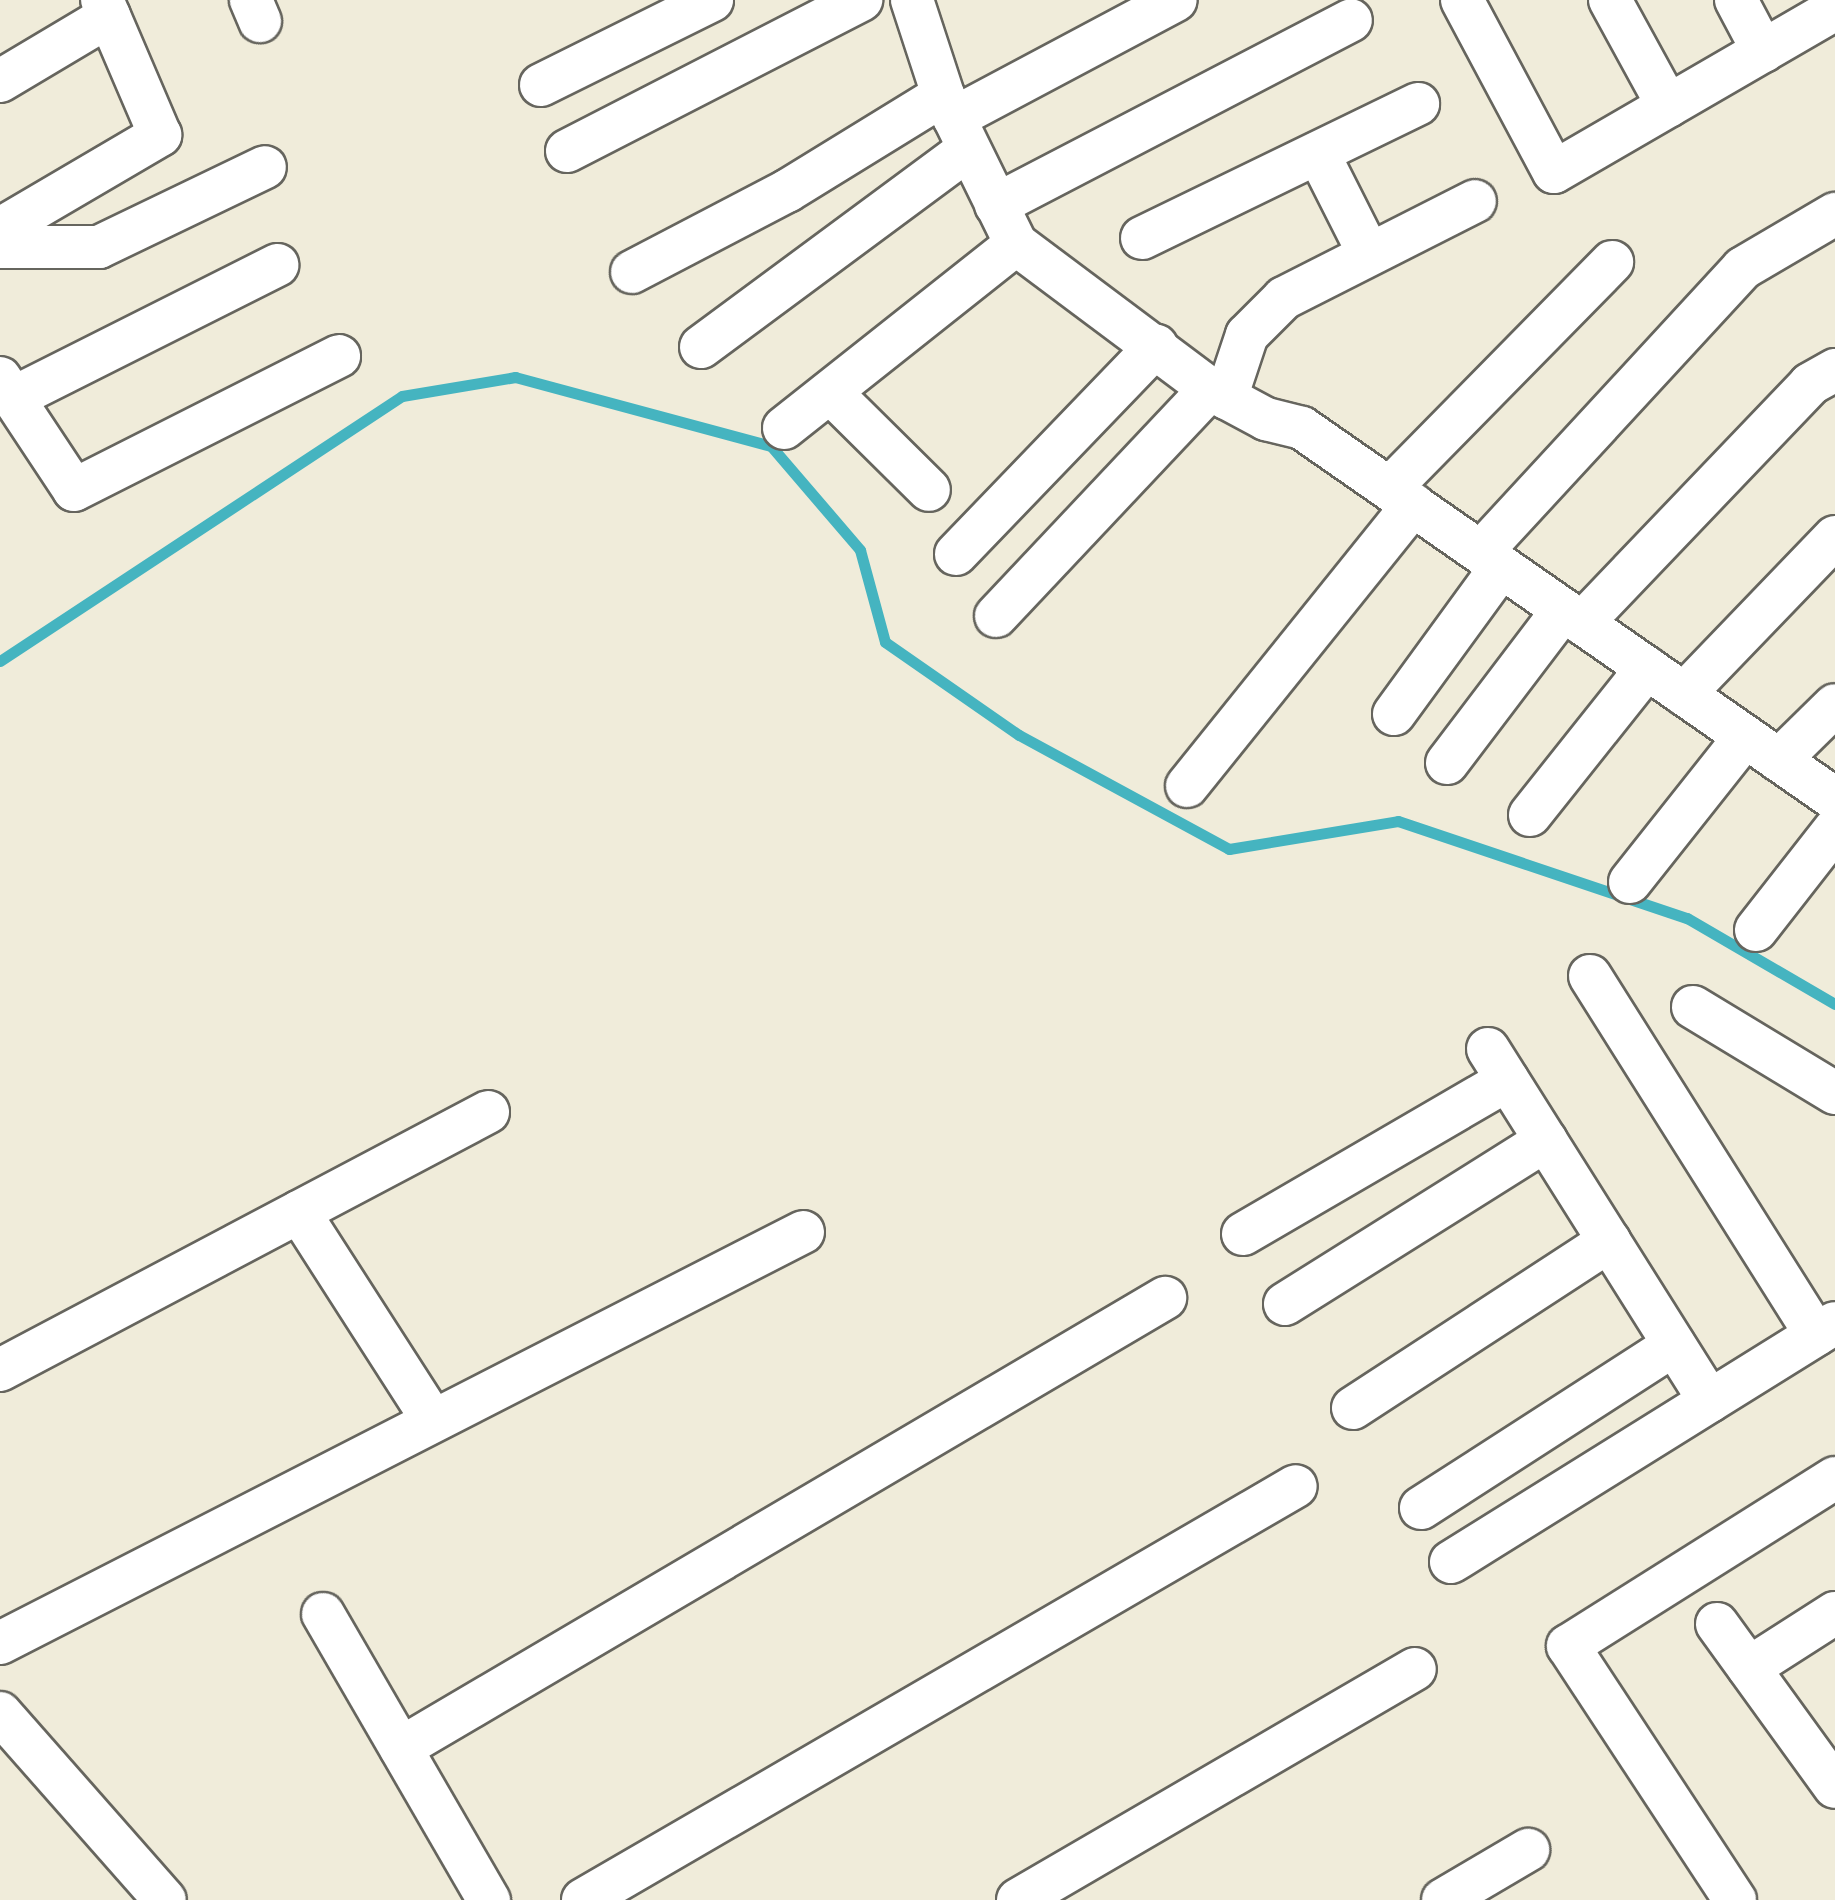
<!DOCTYPE html>
<style>
body{margin:0}
#map{position:relative;width:1835px;height:1900px;overflow:hidden;background:#f0ecda;font-family:"Playpen Sans",sans-serif}
div>[style]{position:absolute}
[style*='--x']{left:calc(var(--x)*1px);top:calc(var(--y)*1px);width:calc(var(--w)*1px);rotate:calc(var(--a)*1deg)}
.stream>*{height:11px;margin:-5.5px;padding:0 5.5px;transform-origin:5.5px;border-radius:5.5px;background:#45b4c0}
.roads{filter:drop-shadow(2px 0 #66655e) drop-shadow(-2px 0 #66655e) drop-shadow(0 2px #66655e) drop-shadow(0 -2px #66655e)}
.minor>*{height:42px;margin:-21px;padding:0 21px;transform-origin:21px;border-radius:21px;background:#fff}
span{translate:-50% -50%;white-space:nowrap;text-align:center;line-height:1.15;-webkit-text-stroke:7px #f6f6f2;paint-order:stroke}
</style>
<div id="map">
<div class="stream">
<i style="--x:0;--y:661;--w:481;--a:-33.4"></i>
<i style="--x:402;--y:396;--w:115;--a:-9.5"></i>
<i style="--x:515;--y:377;--w:265;--a:15.1"></i>
<i style="--x:771;--y:446;--w:137;--a:49.4"></i>
<i style="--x:860;--y:550;--w:95;--a:74.8"></i>
<i style="--x:885;--y:642;--w:163;--a:34.8"></i>
<i style="--x:1019;--y:735;--w:239;--a:28.5"></i>
<i style="--x:1229;--y:849;--w:171;--a:-9.4"></i>
<i style="--x:1398;--y:821;--w:305;--a:18.6"></i>
<i style="--x:1687;--y:918;--w:171;--a:30.2"></i>
</div>
<div class="roads">
<div class="minor">
<i style="--x:251;--y:0;--w:23;--a:67"></i>
<i style="--x:912;--y:0;--w:100;--a:71.9"></i>
<i style="--x:943;--y:95;--w:166;--a:63.9"></i>
<i style="--x:1016;--y:244;--w:242;--a:36.8"></i>
<i style="--x:1210;--y:389;--w:64;--a:28.2"></i>
<i style="--x:1266;--y:419;--w:37;--a:14"></i>
<i style="--x:1302;--y:428;--w:649;--a:34.84"></i>
<i style="--x:1462;--y:0;--w:195;--a:61.9"></i>
<i style="--x:1554;--y:172;--w:325;--a:-30.1"></i>
<i style="--x:1610;--y:0;--w:121;--a:61.3"></i>
<i style="--x:1736;--y:0;--w:58;--a:62.1"></i>
<i style="--x:0;--y:81;--w:127;--a:-30.8"></i>
<i style="--x:541;--y:85;--w:191;--a:-26.4"></i>
<i style="--x:954;--y:118;--w:251;--a:-28"></i>
<i style="--x:567;--y:151;--w:331;--a:-27.2"></i>
<i style="--x:1318;--y:153;--w:113;--a:63.2"></i>
<i style="--x:996;--y:205;--w:400;--a:-27.5"></i>
<i style="--x:0;--y:229;--w:186;--a:-30.4"></i>
<i style="--x:160;--y:135;--w:147;--a:-113.2"></i>
<i style="--x:1142;--y:238;--w:307;--a:-25.9"></i>
<i style="--x:0;--y:247;--w:99;--a:0"></i>
<i style="--x:99;--y:247;--w:184;--a:-25.7"></i>
<i style="--x:632;--y:272;--w:175;--a:-27.6"></i>
<i style="--x:787;--y:191;--w:183;--a:-31.6"></i>
<i style="--x:701;--y:347;--w:333;--a:-36.5"></i>
<i style="--x:0;--y:378;--w:134;--a:56.5"></i>
<i style="--x:74;--y:490;--w:297;--a:-26.8"></i>
<i style="--x:830;--y:392;--w:139;--a:44.7"></i>
<i style="--x:13;--y:398;--w:296;--a:-26.7"></i>
<i style="--x:1226;--y:398;--w:66;--a:-71.6"></i>
<i style="--x:1247;--y:335;--w:52;--a:-45"></i>
<i style="--x:1284;--y:298;--w:214;--a:-26.9"></i>
<i style="--x:784;--y:428;--w:296;--a:-38.4"></i>
<i style="--x:1390;--y:488;--w:317;--a:-45.5"></i>
<i style="--x:1481;--y:552;--w:386;--a:-47.3"></i>
<i style="--x:1743;--y:268;--w:107;--a:-30.4"></i>
<i style="--x:956;--y:554;--w:289;--a:-46.1"></i>
<i style="--x:996;--y:616;--w:312;--a:-46.7"></i>
<i style="--x:1582;--y:623;--w:330;--a:-46.3"></i>
<i style="--x:1810;--y:384;--w:29;--a:-29"></i>
<i style="--x:1684;--y:694;--w:218;--a:-46.1"></i>
<i style="--x:1394;--y:714;--w:182;--a:-53.9"></i>
<i style="--x:1779;--y:760;--w:78;--a:-44.5"></i>
<i style="--x:1447;--y:763;--w:192;--a:-52.8"></i>
<i style="--x:1187;--y:786;--w:361;--a:-51.2"></i>
<i style="--x:1530;--y:815;--w:188;--a:-51.5"></i>
<i style="--x:1630;--y:882;--w:185;--a:-51.6"></i>
<i style="--x:1756;--y:930;--w:128;--a:-52"></i>
<i style="--x:1590;--y:976;--w:424;--a:57.8"></i>
<i style="--x:1693;--y:1007;--w:166;--a:31.2"></i>
<i style="--x:1488;--y:1049;--w:416;--a:57.8"></i>
<i style="--x:299;--y:1212;--w:248;--a:57.3"></i>
<i style="--x:1243;--y:1234;--w:306;--a:-30.2"></i>
<i style="--x:1285;--y:1304;--w:308;--a:-32.1"></i>
<i style="--x:0;--y:1370;--w:552;--a:-27.86"></i>
<i style="--x:1353;--y:1408;--w:306;--a:-33.1"></i>
<i style="--x:1421;--y:1508;--w:301;--a:-32.8"></i>
<i style="--x:1451;--y:1562;--w:452;--a:-31.9"></i>
<i style="--x:323;--y:1614;--w:331;--a:59.9"></i>
<i style="--x:1717;--y:1624;--w:201;--a:54.1"></i>
<i style="--x:0;--y:1643;--w:902;--a:-27.1"></i>
<i style="--x:1749;--y:1668;--w:102;--a:-32.6"></i>
<i style="--x:0;--y:1713;--w:249;--a:48.6"></i>
<i style="--x:401;--y:1748;--w:887;--a:-30.5"></i>
<i style="--x:583;--y:1900;--w:824;--a:-30.14"></i>
<i style="--x:1018;--y:1900;--w:459;--a:-30.2"></i>
<i style="--x:1443;--y:1900;--w:99;--a:-30.5"></i>
<i style="--x:1735;--y:1900;--w:304;--a:-123.3"></i>
<i style="--x:1568;--y:1646;--w:315;--a:-32.2"></i>
</div>
</div>
</div>
